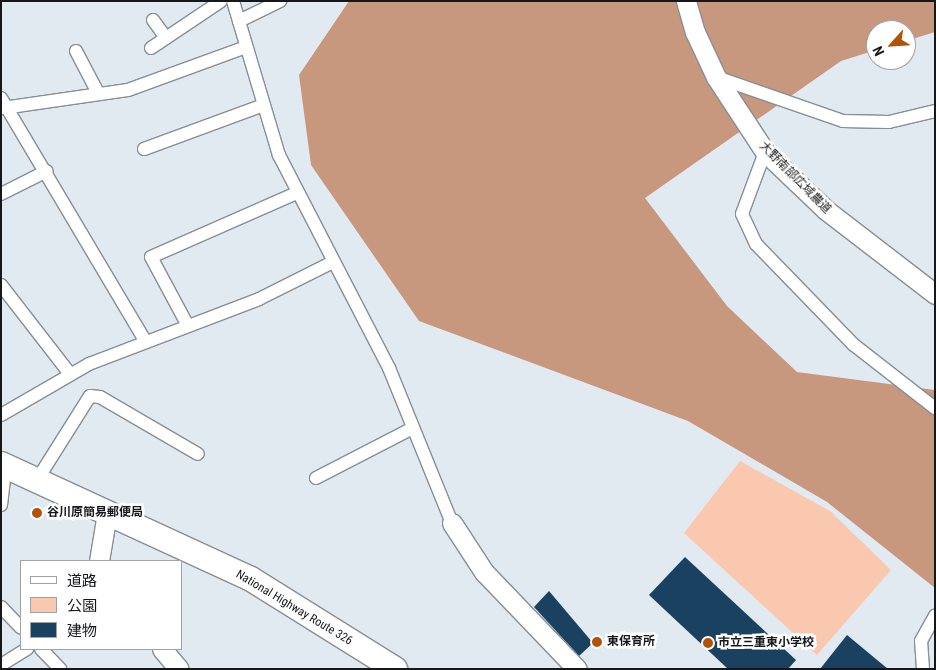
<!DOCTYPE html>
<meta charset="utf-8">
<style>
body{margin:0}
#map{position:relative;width:936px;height:670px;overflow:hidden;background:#e2eaf1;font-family:"Roboto Condensed","Noto Sans JP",sans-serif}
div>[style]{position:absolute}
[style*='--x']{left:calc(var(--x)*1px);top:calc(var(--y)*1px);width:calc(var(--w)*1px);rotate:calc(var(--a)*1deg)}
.green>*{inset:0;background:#f9c8ae}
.forest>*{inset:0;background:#c8987e}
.building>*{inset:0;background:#1a4260}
.roads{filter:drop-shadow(1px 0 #878e94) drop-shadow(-1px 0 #878e94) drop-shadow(0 1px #878e94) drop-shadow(0 -1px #878e94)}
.street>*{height:12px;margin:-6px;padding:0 6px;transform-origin:6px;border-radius:6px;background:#fff}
.secondary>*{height:19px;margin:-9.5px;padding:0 9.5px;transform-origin:9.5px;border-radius:9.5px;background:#fff}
.highway>*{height:24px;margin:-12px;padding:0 12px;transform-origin:12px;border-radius:12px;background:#fff}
.dots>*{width:14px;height:14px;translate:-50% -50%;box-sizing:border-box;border:2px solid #fff;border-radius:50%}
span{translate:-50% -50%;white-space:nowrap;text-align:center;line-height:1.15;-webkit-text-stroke:5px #fff;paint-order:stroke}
.street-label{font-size:12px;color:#15171a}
.poi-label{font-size:12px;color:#15171a;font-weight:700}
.left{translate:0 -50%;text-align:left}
.frame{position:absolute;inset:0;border:2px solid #15171a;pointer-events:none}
.legend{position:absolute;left:20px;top:560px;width:162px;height:90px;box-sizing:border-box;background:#fff;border:1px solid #a1a2a3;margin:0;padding:6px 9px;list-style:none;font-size:15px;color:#15171a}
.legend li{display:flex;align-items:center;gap:10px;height:25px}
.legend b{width:25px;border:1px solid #a1a2a3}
.north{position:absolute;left:866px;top:20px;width:50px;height:50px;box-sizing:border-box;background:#fff;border:1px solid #a1a2a3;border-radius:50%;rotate:244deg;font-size:14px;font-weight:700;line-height:20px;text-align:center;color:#15171a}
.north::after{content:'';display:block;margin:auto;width:18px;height:22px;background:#b15205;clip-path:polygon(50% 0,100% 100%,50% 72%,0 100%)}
</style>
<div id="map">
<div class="green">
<i style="clip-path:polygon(740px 461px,830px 511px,891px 570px,817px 655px,684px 533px)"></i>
</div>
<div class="forest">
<i style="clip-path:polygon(349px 1px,935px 1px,935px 32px,906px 41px,906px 30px,876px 30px,876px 50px,841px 61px,645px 198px,727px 306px,797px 372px,935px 390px,935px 588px,827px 502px,688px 421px,419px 321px,311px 165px,299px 75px)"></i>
</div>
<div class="building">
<i style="clip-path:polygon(685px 557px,796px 660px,788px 669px,728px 669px,649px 595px)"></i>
<i style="clip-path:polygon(549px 591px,593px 643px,579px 656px,534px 607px)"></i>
<i style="clip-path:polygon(847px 635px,888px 669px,820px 669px)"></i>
</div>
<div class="roads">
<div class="street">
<i style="--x:233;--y:1;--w:161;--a:73.4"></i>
<i style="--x:279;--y:155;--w:240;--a:62.7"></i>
<i style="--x:389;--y:368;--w:167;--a:67.9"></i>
<i style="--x:153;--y:20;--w:22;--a:54"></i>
<i style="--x:239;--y:21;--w:46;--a:-26"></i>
<i style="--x:151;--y:48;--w:84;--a:-33.9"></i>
<i style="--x:76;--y:51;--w:45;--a:62.3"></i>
<i style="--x:716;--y:77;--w:134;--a:19.1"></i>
<i style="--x:843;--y:121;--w:46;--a:1.2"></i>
<i style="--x:889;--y:122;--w:47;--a:-13.4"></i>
<i style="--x:1;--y:98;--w:282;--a:59.3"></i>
<i style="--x:3;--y:108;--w:126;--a:-8.2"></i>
<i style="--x:128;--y:90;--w:126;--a:-20"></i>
<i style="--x:144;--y:149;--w:125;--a:-20.2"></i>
<i style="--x:765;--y:152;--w:66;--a:110.4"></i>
<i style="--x:742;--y:214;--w:33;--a:65"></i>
<i style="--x:756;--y:244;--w:141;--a:45.9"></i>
<i style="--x:854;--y:345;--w:103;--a:37.9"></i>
<i style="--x:1;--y:194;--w:51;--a:-26.6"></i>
<i style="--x:1;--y:285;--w:113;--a:52.2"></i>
<i style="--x:188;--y:326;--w:78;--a:-118.2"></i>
<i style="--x:151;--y:257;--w:159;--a:-23.7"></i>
<i style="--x:1;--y:415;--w:102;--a:-30.1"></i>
<i style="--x:89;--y:364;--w:182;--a:-20.9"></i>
<i style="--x:259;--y:299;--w:83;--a:-26.6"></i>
<i style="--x:316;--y:478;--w:109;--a:-27.3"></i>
<i style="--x:37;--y:480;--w:99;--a:-57.8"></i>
<i style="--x:90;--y:396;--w:10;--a:6"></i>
<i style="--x:100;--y:397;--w:113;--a:30.2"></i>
<i style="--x:1;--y:505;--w:42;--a:-83.2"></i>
<i style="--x:1;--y:607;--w:29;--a:46"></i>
<i style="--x:41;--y:649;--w:28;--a:46"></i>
<i style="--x:1;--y:665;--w:31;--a:-32"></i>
<i style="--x:923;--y:669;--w:28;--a:-94"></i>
<i style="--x:921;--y:641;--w:29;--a:-61"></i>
</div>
<div class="secondary">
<i style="--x:686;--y:1;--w:32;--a:74"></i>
<i style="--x:695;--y:32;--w:50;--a:65"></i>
<i style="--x:716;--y:77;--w:90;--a:56.8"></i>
<i style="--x:765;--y:152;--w:84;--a:43.6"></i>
<i style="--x:826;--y:210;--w:138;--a:37.6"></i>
<i style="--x:452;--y:523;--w:59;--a:56.9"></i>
<i style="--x:484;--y:572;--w:134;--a:46.2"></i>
<i style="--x:99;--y:561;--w:49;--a:-80.5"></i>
<i style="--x:162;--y:649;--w:26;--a:50"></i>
</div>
<div class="highway">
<i style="--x:1;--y:464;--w:275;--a:24.7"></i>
<i style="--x:251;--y:579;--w:170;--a:32"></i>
</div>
</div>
<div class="dots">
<i style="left:37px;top:513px;background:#b15205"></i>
<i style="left:597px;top:642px;background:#b15205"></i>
<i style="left:708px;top:643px;background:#b15205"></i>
</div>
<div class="street-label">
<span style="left:795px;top:178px;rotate:45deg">大野南部広域農道</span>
<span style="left:294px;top:608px;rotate:31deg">National Highway Route 326</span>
</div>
<div class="poi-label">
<span class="left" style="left:47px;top:513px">谷川原簡易郵便局</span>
<span class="left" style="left:607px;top:642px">東保育所</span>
<span class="left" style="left:718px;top:643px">市立三重東小学校</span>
</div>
<div class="frame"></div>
<ul class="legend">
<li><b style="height:6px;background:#fff"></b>道路</li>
<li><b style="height:14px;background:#f9c8ae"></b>公園</li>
<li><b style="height:14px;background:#1a4260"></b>建物</li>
</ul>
<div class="north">N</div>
</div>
